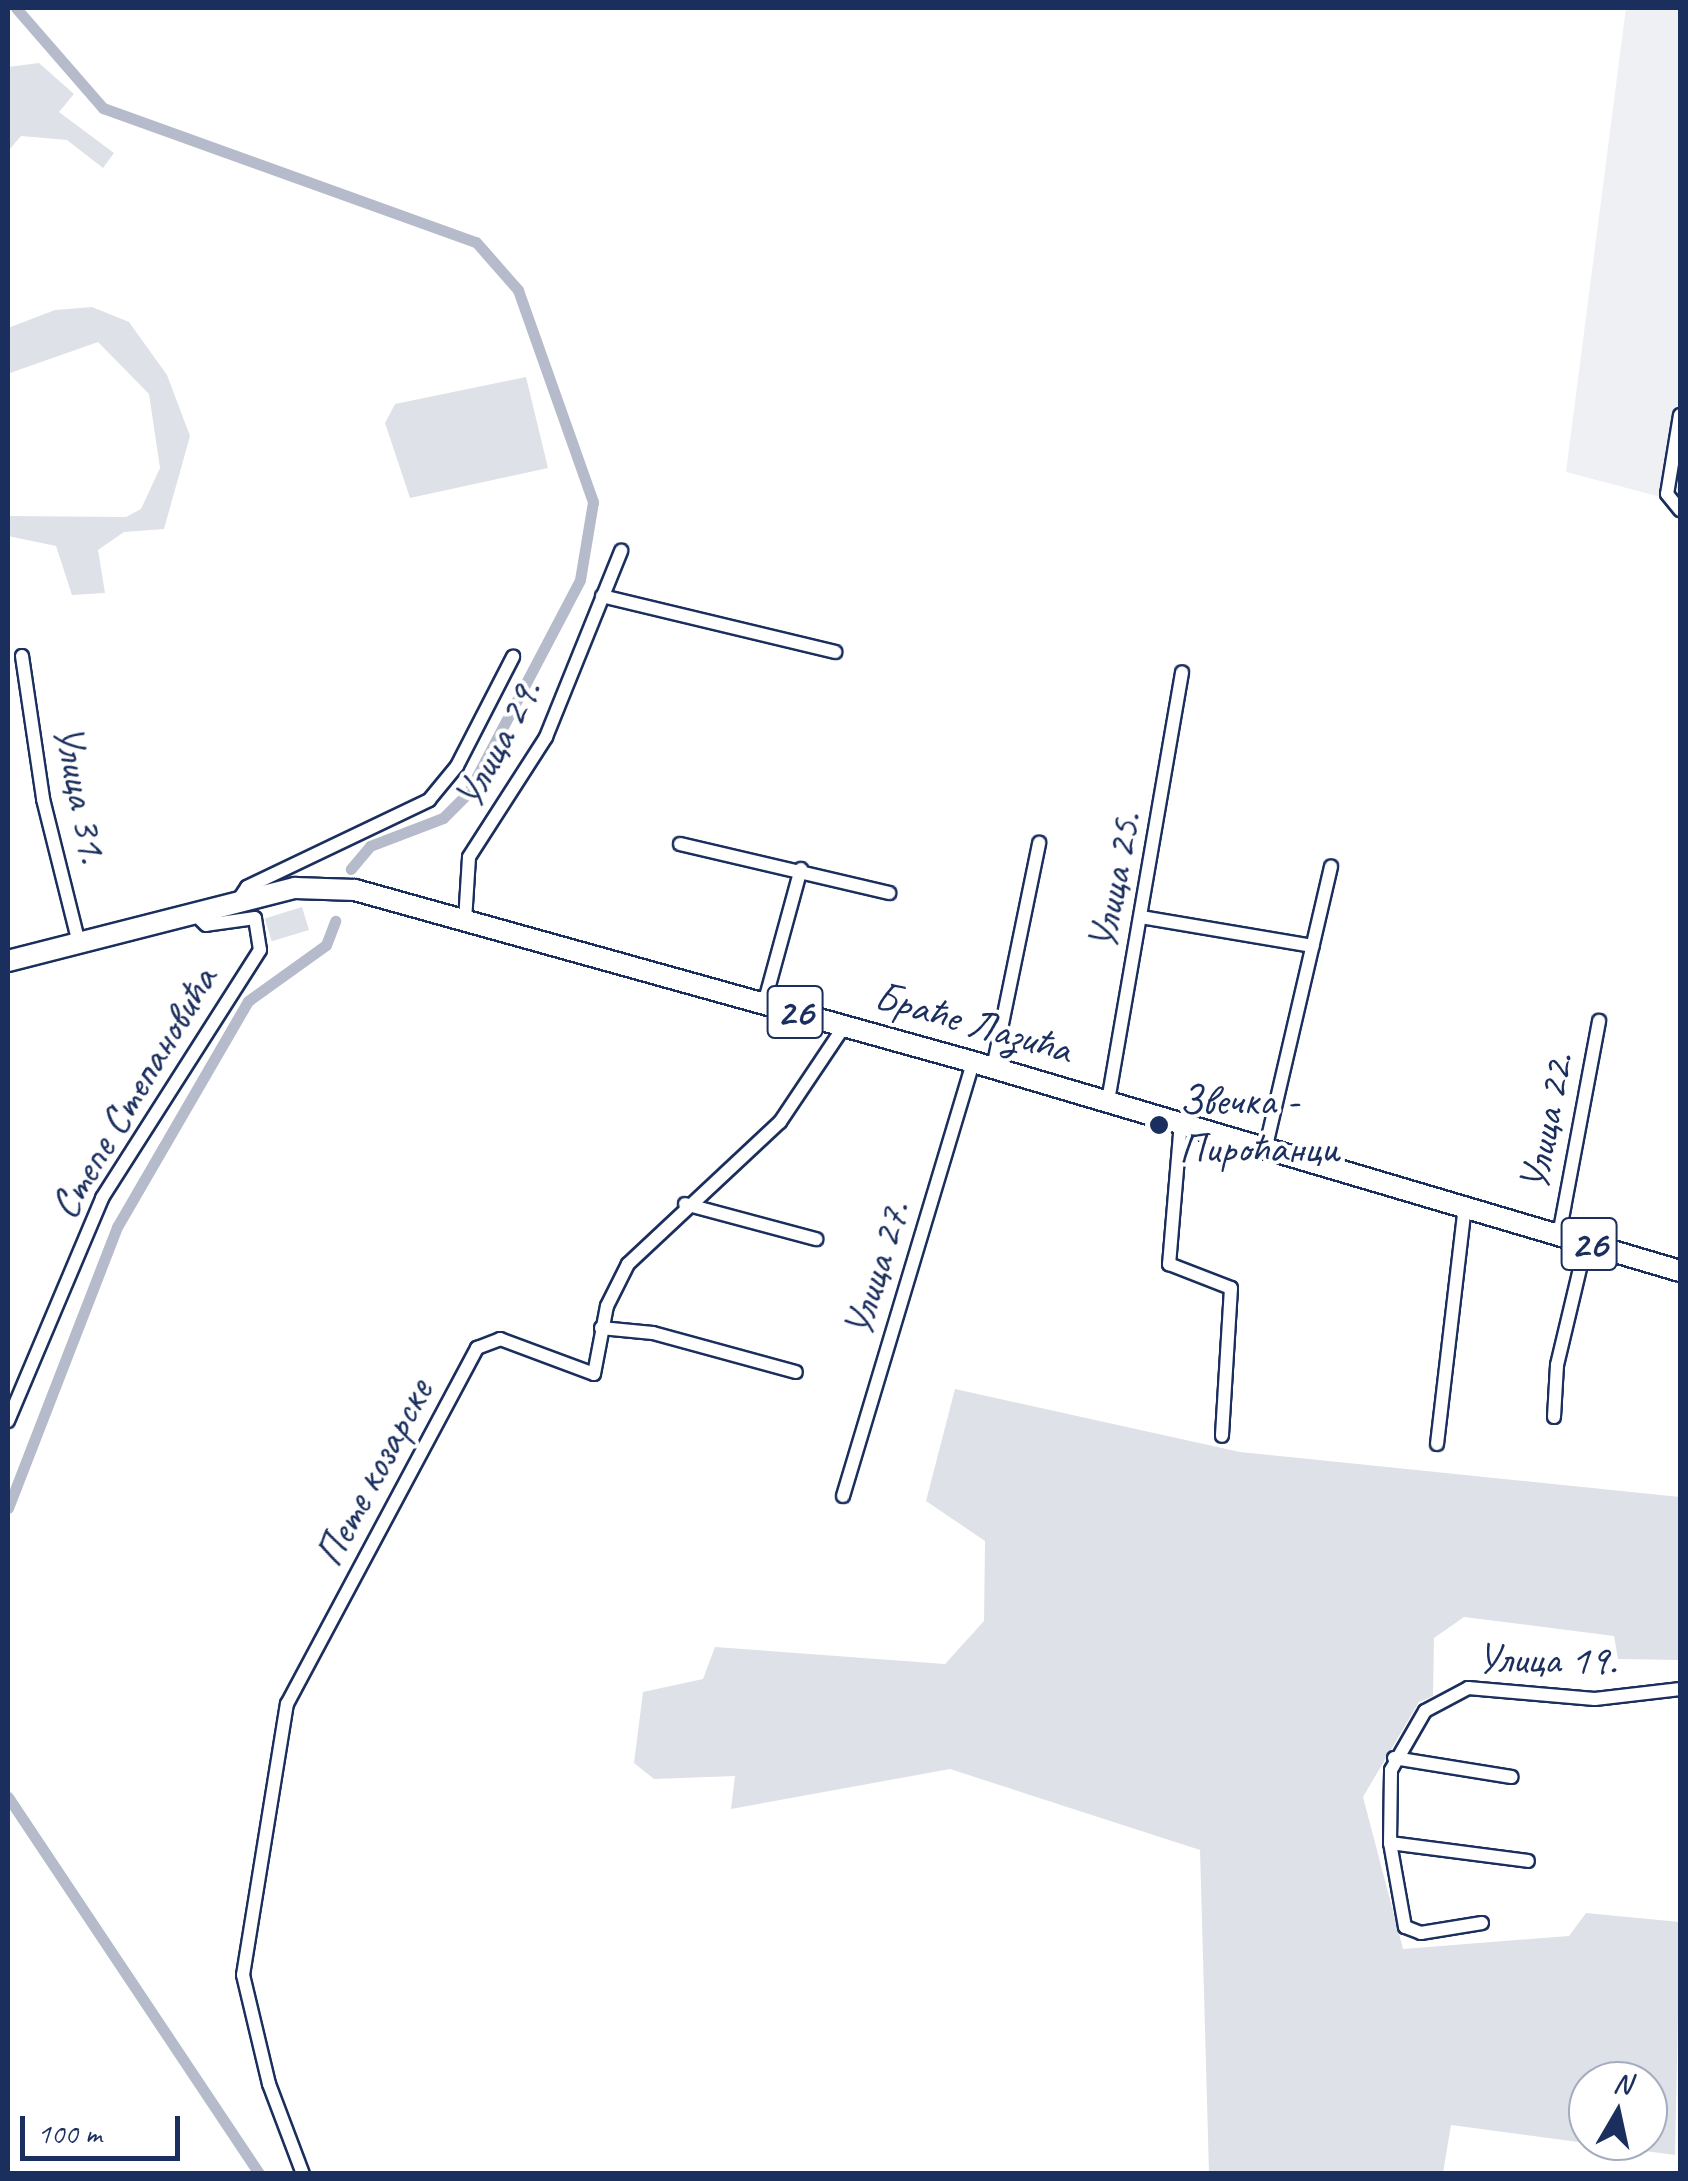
<!DOCTYPE html>
<meta charset="utf-8">
<style>
body{margin:0}
#map{position:relative;width:1688px;height:2181px;overflow:hidden;background:#fff;font-family:Caveat,sans-serif}
div>[style]{position:absolute}
[style*='--x']{left:calc(var(--x)*1px);top:calc(var(--y)*1px);width:calc(var(--w)*1px);rotate:calc(var(--a)*1deg)}
.built>*{inset:0;background:#eff0f4}
.green>*{inset:0;background:#dee1e7;transform-origin:0 0}
.canal>*{height:11px;margin:-5.5px;padding:0 5.5px;transform-origin:5.5px;border-radius:5.5px;background:#b5bbca}
.roads{filter:drop-shadow(2px 0 #1b2f5e) drop-shadow(-2px 0 #1b2f5e) drop-shadow(0 2px #1b2f5e) drop-shadow(0 -2px #1b2f5e)}
.street>*{height:12px;margin:-6px;padding:0 6px;transform-origin:6px;border-radius:6px;background:#fff}
.primary>*{height:20px;margin:-10px;padding:0 10px;transform-origin:10px;border-radius:10px;background:#fff}
.dots>*{width:28px;height:28px;translate:-50% -50%;box-sizing:border-box;border:5px solid #fff;border-radius:50%}
span{translate:-50% -50%;white-space:nowrap;text-align:center;line-height:1.15;-webkit-text-stroke:8px #fff;paint-order:stroke}
.shield-label span{padding:2px 8px;background:#fff;border:2px solid;border-radius:8px;-webkit-text-stroke-width:0}
.shield-label{font-size:40px;color:#1b2f5e;font-weight:700}
.street-label{font-size:42px;color:#1b2f5e}
.poi-label{font-size:42px;color:#1b2f5e}
.left{translate:0 -50%;text-align:left}
.frame{position:absolute;inset:0;border:10px solid #1b2f5e;pointer-events:none}
.north{position:absolute;left:1568px;top:2061px;width:100px;height:100px;box-sizing:border-box;background:#fff;border:2px solid #a4acbf;border-radius:50%;rotate:9deg;font-size:28px;font-weight:700;line-height:40px;text-align:center;color:#1b2f5e}
.north::after{content:'';display:block;margin:auto;width:35px;height:45px;background:#1b2f5e;clip-path:polygon(50% 0,100% 100%,50% 72%,0 100%)}
.scale{position:absolute;left:20px;top:2116px;width:160px;height:45px;box-sizing:border-box;border:5px solid #1b2f5e;border-top:0;padding-left:12px;font-size:30px;line-height:35px;white-space:nowrap;color:#1b2f5e;-webkit-text-stroke:8px #fff;paint-order:stroke}
</style>
<div id="map">
<div class="built">
<i style="clip-path:polygon(1626px 8px,1680px 8px,1680px 502px,1566px 472px)"></i>
</div>
<div class="green">
<i style="clip-path:polygon(39px 63px,74px 94px,59px 112px,114px 153px,103px 168px,67px 140px,21px 136px,8px 151px,8px 67px)"></i>
<i style="clip-path:polygon(92px 307px,129px 322px,167px 375px,190px 436px,164px 529px,124px 532px,98px 550px,105px 593px,72px 595px,56px 546px,8px 536px,8px 516px,126px 517px,141px 509px,160px 468px,149px 394px,98px 342px,10px 373px,8px 328px,55px 310px)"></i>
<i style="clip-path:polygon(526px 377px,548px 468px,410px 498px,385px 423px,395px 404px)"></i>
<i style="left:302px;top:907px;width:24px;height:39px;rotate:73deg"></i>
<i style="clip-path:polygon(evenodd,955px 1389px,1240px 1452px,1680px 1497px,1680px 1660px,1618px 1659px,1614px 1636px,1464px 1617px,1434px 1638px,1433px 1696px,1419px 1702px,1363px 1797px,1403px 1949px,1569px 1936px,1586px 1913px,1680px 1922px,1675px 2155px,1451px 2125px,1443px 2173px,1209px 2173px,1200px 1850px,950px 1769px,731px 1809px,735px 1776px,654px 1779px,634px 1763px,643px 1692px,703px 1679px,715px 1647px,945px 1664px,984px 1621px,985px 1541px,926px 1501px,955px 1389px,1648px 2081px,1648px 2141px,1588px 2141px,1588px 2081px,1648px 2081px)"></i>
</div>
<div class="canal">
<i style="--x:16;--y:8;--w:133;--a:49"></i>
<i style="--x:103;--y:108;--w:396;--a:19.8"></i>
<i style="--x:476;--y:242;--w:64;--a:48.8"></i>
<i style="--x:518;--y:290;--w:225;--a:70.5"></i>
<i style="--x:593;--y:502;--w:79;--a:99.5"></i>
<i style="--x:580;--y:580;--w:241;--a:117.7"></i>
<i style="--x:468;--y:793;--w:35;--a:135"></i>
<i style="--x:443;--y:818;--w:78;--a:159"></i>
<i style="--x:370;--y:846;--w:30;--a:130"></i>
<i style="--x:8;--y:1508;--w:301;--a:-68.8"></i>
<i style="--x:117;--y:1227;--w:261;--a:-59.9"></i>
<i style="--x:248;--y:1001;--w:96;--a:-35.7"></i>
<i style="--x:326;--y:945;--w:26;--a:-69"></i>
<i style="--x:8;--y:1797;--w:453;--a:56.3"></i>
</div>
<div class="roads">
<div class="street">
<i style="--x:1680;--y:415;--w:80;--a:99.3"></i>
<i style="--x:1667;--y:494;--w:21;--a:51"></i>
<i style="--x:602;--y:596;--w:240;--a:13.5"></i>
<i style="--x:22;--y:656;--w:145;--a:81.6"></i>
<i style="--x:43;--y:799;--w:148;--a:76"></i>
<i style="--x:680;--y:844;--w:215;--a:13.2"></i>
<i style="--x:237;--y:902;--w:18;--a:-56"></i>
<i style="--x:247;--y:887;--w:202;--a:-25.5"></i>
<i style="--x:429;--y:800;--w:44;--a:-50.5"></i>
<i style="--x:457;--y:766;--w:123;--a:-62.8"></i>
<i style="--x:1141;--y:917;--w:174;--a:9.6"></i>
<i style="--x:465;--y:921;--w:64;--a:-86.4"></i>
<i style="--x:469;--y:857;--w:143;--a:-57.3"></i>
<i style="--x:546;--y:737;--w:201;--a:-68"></i>
<i style="--x:764;--y:1004;--w:140;--a:-74.7"></i>
<i style="--x:993;--y:1068;--w:230;--a:-78.4"></i>
<i style="--x:1108;--y:1101;--w:435;--a:-80.2"></i>
<i style="--x:1181;--y:1122;--w:143;--a:94.8"></i>
<i style="--x:1169;--y:1264;--w:66;--a:21.2"></i>
<i style="--x:1231;--y:1288;--w:148;--a:93.5"></i>
<i style="--x:1266;--y:1146;--w:287;--a:-76.9"></i>
<i style="--x:685;--y:1204;--w:136;--a:15"></i>
<i style="--x:1559;--y:1235;--w:218;--a:-79.4"></i>
<i style="--x:601;--y:1328;--w:52;--a:5.5"></i>
<i style="--x:653;--y:1333;--w:148;--a:15.3"></i>
<i style="--x:1554;--y:1417;--w:52;--a:-86.7"></i>
<i style="--x:1557;--y:1365;--w:125;--a:-76.6"></i>
<i style="--x:8;--y:1421;--w:242;--a:-67.1"></i>
<i style="--x:102;--y:1198;--w:294;--a:-57.5"></i>
<i style="--x:260;--y:950;--w:32;--a:-99"></i>
<i style="--x:255;--y:918;--w:49;--a:171.9"></i>
<i style="--x:206;--y:925;--w:16;--a:-135"></i>
<i style="--x:1437;--y:1444;--w:240;--a:-83.3"></i>
<i style="--x:843;--y:1496;--w:453;--a:-73.3"></i>
<i style="--x:1394;--y:1758;--w:119;--a:9.2"></i>
<i style="--x:1390;--y:1843;--w:139;--a:7.4"></i>
<i style="--x:1482;--y:1923;--w:62;--a:170.7"></i>
<i style="--x:1421;--y:1933;--w:17;--a:-159"></i>
<i style="--x:1405;--y:1927;--w:85;--a:-100.1"></i>
<i style="--x:1390;--y:1843;--w:73;--a:-89.2"></i>
<i style="--x:1391;--y:1770;--w:68;--a:-60"></i>
<i style="--x:1425;--y:1711;--w:49;--a:-28.1"></i>
<i style="--x:1468;--y:1688;--w:127;--a:5"></i>
<i style="--x:1595;--y:1699;--w:86;--a:-6.7"></i>
<i style="--x:303;--y:2174;--w:96;--a:-110.7"></i>
<i style="--x:269;--y:2084;--w:112;--a:-103.4"></i>
<i style="--x:243;--y:1975;--w:275;--a:-80.8"></i>
<i style="--x:287;--y:1704;--w:404;--a:-61.9"></i>
<i style="--x:477;--y:1348;--w:25;--a:-21"></i>
<i style="--x:500;--y:1339;--w:100;--a:20.4"></i>
<i style="--x:594;--y:1374;--w:69;--a:-79.2"></i>
<i style="--x:607;--y:1306;--w:47;--a:-63.4"></i>
<i style="--x:628;--y:1264;--w:208;--a:-43.1"></i>
<i style="--x:780;--y:1122;--w:117;--a:-56.2"></i>
</div>
<div class="primary">
<i style="--x:8;--y:961;--w:296;--a:-14.3"></i>
<i style="--x:295;--y:888;--w:60;--a:1.9"></i>
<i style="--x:355;--y:890;--w:641;--a:15.55"></i>
<i style="--x:973;--y:1062;--w:737;--a:16.47"></i>
</div>
</div>
<div class="dots">
<i style="left:1159px;top:1125px;background:#1b2f5e"></i>
</div>
<div class="shield-label">
<span style="left:795px;top:1012px">26</span>
<span style="left:1589px;top:1244px">26</span>
</div>
<div class="street-label">
<span style="left:498px;top:744px;rotate:-62deg">Улица 29.</span>
<span style="left:80px;top:794px;rotate:79deg">Улица 31.</span>
<span style="left:1115px;top:881px;rotate:-79deg">Улица 25.</span>
<span style="left:973px;top:1023px;rotate:16deg">Браће Лазића</span>
<span style="left:134px;top:1093px;rotate:-59deg">Степе Степановића</span>
<span style="left:1547px;top:1122px;rotate:-79deg">Улица 22.</span>
<span style="left:877px;top:1269px;rotate:-73deg">Улица 27.</span>
<span style="left:374px;top:1473px;rotate:-62deg">Пете козарске</span>
<span style="left:1547px;top:1660px;rotate:1deg">Улица 19.</span>
</div>
<div class="poi-label">
<span class="left" style="left:1179px;top:1125px">Звечка -<br>Пироћанци</span>
</div>
<div class="frame"></div>
<div class="north">N</div>
<div class="scale">100 m</div>
</div>
